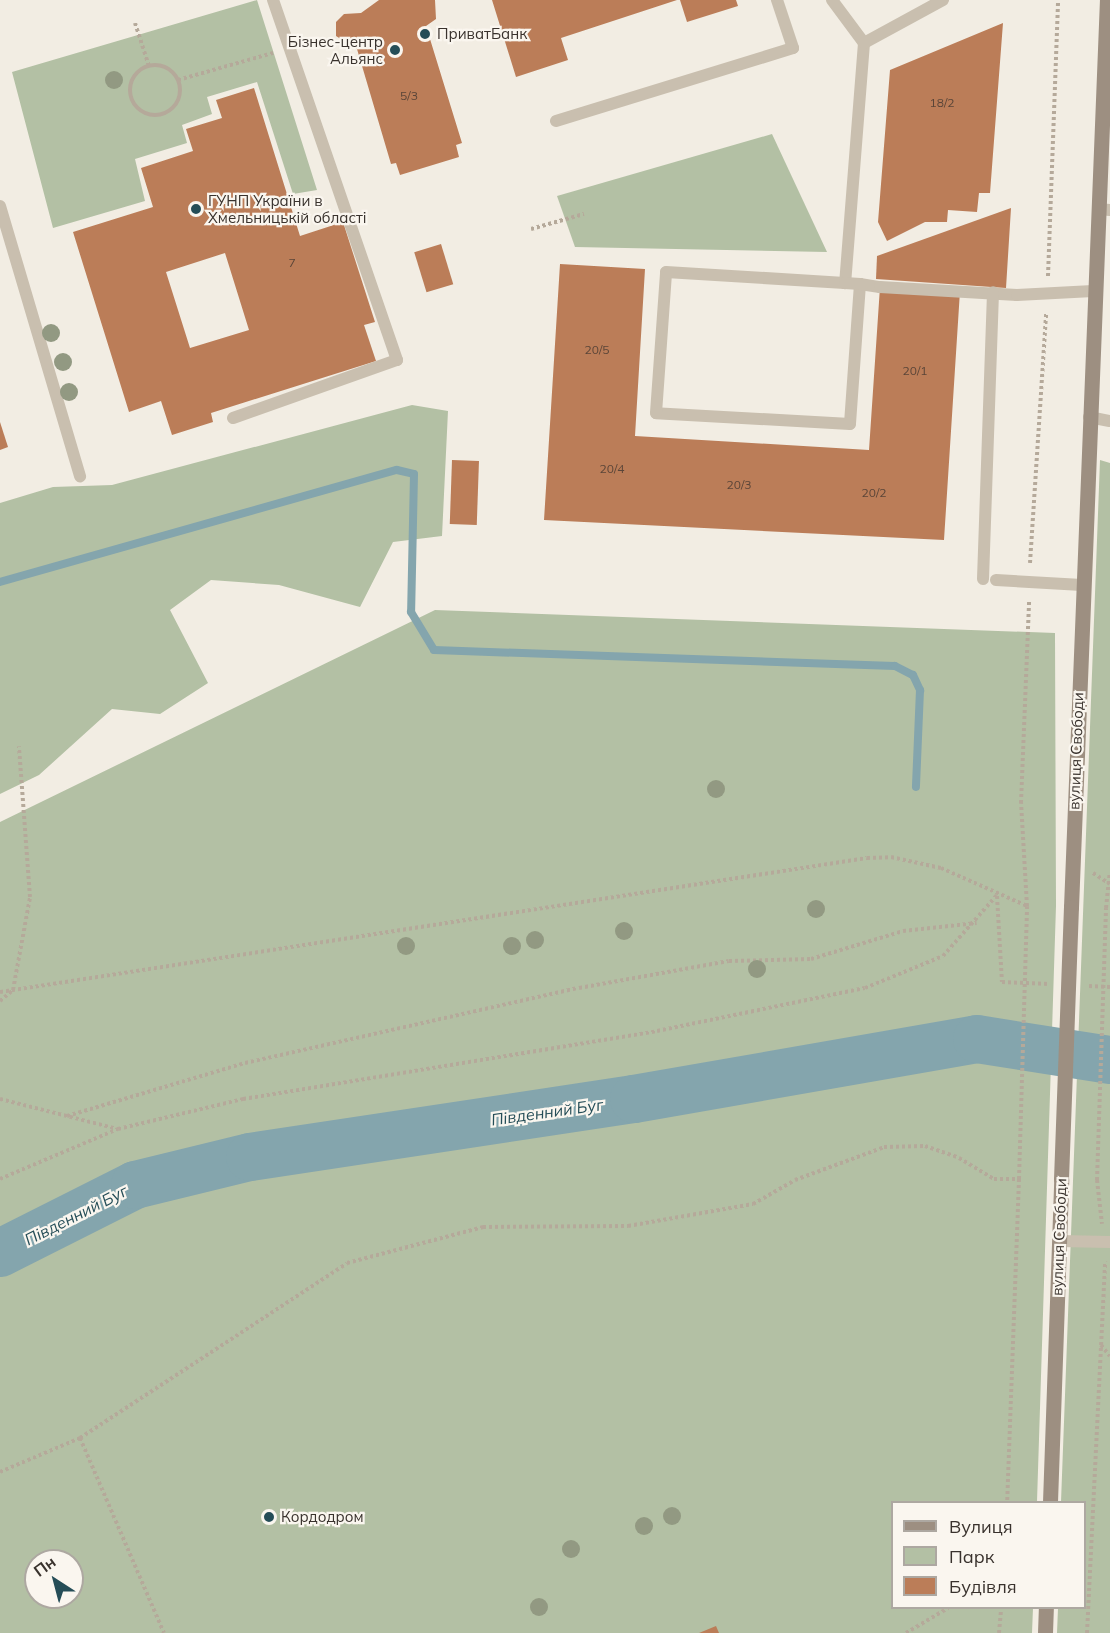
<!DOCTYPE html>
<meta charset="utf-8">
<style>
body{margin:0}
#map{position:relative;width:1110px;height:1633px;overflow:hidden;background:#f2ede3;font-family:Mulish,sans-serif}
div>[style]{position:absolute}
[style*='--x']{left:calc(var(--x)*1px);top:calc(var(--y)*1px);width:calc(var(--w)*1px);rotate:calc(var(--a)*1deg)}
.green>*{inset:0;background:#b3c0a4}
.stream>*{height:8px;margin:-4px;padding:0 4px;transform-origin:4px;border-radius:4px;background:#84a5ad}
.river>*{height:48px;margin:-24px;padding:0 24px;transform-origin:24px;border-radius:24px;background:#84a5ad}
.building>*{inset:0;background:#bb7d58;transform-origin:0 0}
.path>*{height:4px;margin-top:-2px;transform-origin:0;background:repeating-linear-gradient(90deg,#b5a99a 0 3px,transparent 0 6px)}
.path>.ring{margin:-2px;padding:0;box-sizing:content-box;background:none;border:4px solid #b5a99a;border-radius:50%}
.lane>*{height:12px;margin:-6px;padding:0 6px;transform-origin:6px;border-radius:6px;background:#c9bfaf}
.secondary>*{height:15px;margin:-7.5px;padding:0 7.5px;transform-origin:7.5px;border-radius:7.5px;background:#9d8f81}
.path-bridge>*{height:4px;margin-top:-2px;transform-origin:0;background:repeating-linear-gradient(90deg,#b5a99a 0 3px,transparent 0 6px)}
.secondary-bridge>*{height:15px;margin:-7.5px;padding:0 7.5px;transform-origin:7.5px;border-radius:7.5px;background:#9d8f81}
.trees>*{width:18px;height:18px;margin:-9px;border-radius:50%;background:#929982}
.dots>*{width:16px;height:16px;translate:-50% -50%;box-sizing:border-box;border:3px solid #faf6ef;border-radius:50%}
span{translate:-50% -50%;white-space:nowrap;text-align:center;line-height:1.15;-webkit-text-stroke:4.5px #faf6ef;paint-order:stroke}
.number-label{font-size:12px;color:#5a4538}
.number-label span{-webkit-text-stroke-width:0}
.poi-label{font-size:15px;color:#39322d}
.left{translate:0 -50%;text-align:left}
.right{translate:-100% -50%;text-align:right}
.street-label{font-size:15px;color:#39322d}
.water-label{font-size:16px;color:#254d57;font-style:italic}
.legend{position:absolute;left:891px;top:1501px;width:195px;height:108px;box-sizing:border-box;background:#faf6ef;border:2px solid #ada8a1;margin:0;padding:8px 10px;list-style:none;font-size:18px;color:#39322d}
.legend li{display:flex;align-items:center;gap:12px;height:30px}
.legend b{width:30px;border:2px solid #ada8a1}
.north{position:absolute;left:24px;top:1549px;width:60px;height:60px;box-sizing:border-box;background:#faf6ef;border:2px solid #ada8a1;border-radius:50%;rotate:324deg;font-size:16px;font-weight:700;line-height:24px;text-align:center;color:#39322d}
.north::after{content:'';display:block;margin:auto;width:21px;height:27px;background:#254d57;clip-path:polygon(50% 0,100% 100%,50% 72%,0 100%)}
</style>
<div id="map">
<div class="green">
<i style="clip-path:polygon(257px 0,317px 190px,293px 194px,257px 82px,207px 97px,212px 114px,182px 125px,187px 143px,135px 159px,145px 201px,53px 228px,12px 72px)"></i>
<i style="clip-path:polygon(772px 134px,827px 252px,575px 247px,557px 196px)"></i>
<i style="clip-path:polygon(412px 405px,448px 411px,442px 536px,393px 542px,360px 607px,279px 585px,211px 580px,170px 610px,208px 683px,160px 714px,112px 709px,39px 775px,0 794px,0 503px,53px 487px,112px 485px)"></i>
<i style="clip-path:polygon(1100px 460px,1110px 463px,1110px 1633px,1057px 1633px,1058px 1608px,1084px 1608px,1084px 1502px,1061px 1502px)"></i>
<i style="clip-path:polygon(evenodd,435px 610px,1055px 633px,1056px 906px,1037px 1502px,892px 1502px,892px 1608px,1033px 1608px,1032px 1633px,0 1633px,0 822px,435px 610px,36px 1561px,72px 1561px,72px 1597px,36px 1597px,36px 1561px)"></i>
</div>
<div class="stream">
<i style="--x:0;--y:582;--w:412;--a:-15.8"></i>
<i style="--x:397;--y:470;--w:17;--a:13"></i>
<i style="--x:414;--y:474;--w:138;--a:91.2"></i>
<i style="--x:411;--y:612;--w:44;--a:58.8"></i>
<i style="--x:434;--y:650;--w:461;--a:2"></i>
<i style="--x:895;--y:666;--w:20;--a:27"></i>
<i style="--x:913;--y:675;--w:17;--a:65"></i>
<i style="--x:920;--y:690;--w:97;--a:92.4"></i>
</div>
<div class="river">
<i style="--x:0;--y:1253;--w:151;--a:-26.7"></i>
<i style="--x:135;--y:1185;--w:118;--a:-13.7"></i>
<i style="--x:250;--y:1157;--w:388;--a:-8.6"></i>
<i style="--x:634;--y:1099;--w:348;--a:-9.9"></i>
<i style="--x:977;--y:1039;--w:135;--a:9"></i>
</div>
<div class="building">
<i style="clip-path:polygon(379px 0,435px 0,436px 19px,426px 26px,462px 143px,456px 145px,459px 157px,400px 175px,396px 163px,391px 164px,357px 49px,336px 36px,336px 22px,344px 14px,361px 13px)"></i>
<i style="clip-path:polygon(492px 0,677px 0,561px 38px,568px 60px,516px 77px)"></i>
<i style="clip-path:polygon(680px 0,736px 0,738px 6px,687px 22px)"></i>
<i style="clip-path:polygon(1003px 23px,990px 193px,979px 193px,977px 212px,948px 210px,947px 222px,925px 222px,887px 241px,878px 222px,890px 70px)"></i>
<i style="clip-path:polygon(evenodd,254px 88px,300px 236px,343px 222px,375px 322px,364px 325px,376px 361px,211px 413px,213px 422px,172px 435px,161px 401px,129px 412px,73px 232px,153px 207px,141px 168px,193px 151px,186px 129px,222px 118px,216px 100px,254px 88px,225px 253px,249px 330px,190px 348px,166px 272px,225px 253px)"></i>
<i style="clip-path:polygon(1011px 208px,1006px 288px,876px 279px,877px 256px)"></i>
<i style="left:441px;top:244px;width:42px;height:28px;rotate:73deg"></i>
<i style="clip-path:polygon(560px 264px,645px 269px,635px 436px,869px 450px,880px 287px,960px 291px,944px 540px,544px 520px)"></i>
<i style="clip-path:polygon(0 422px,8px 447px,0 450px)"></i>
<i style="left:452px;top:460px;width:27px;height:64px;rotate:2deg"></i>
<i style="clip-path:polygon(716px 1626px,719px 1633px,699px 1633px)"></i>
</div>
<div class="path">
<i style="--x:135;--y:23;--w:45;--a:72"></i>
<i class="ring" style="left:130px;top:65px;width:46px;height:46px"></i>
<i style="--x:178;--y:80;--w:99;--a:-15.9"></i>
<i style="--x:531;--y:229;--w:55;--a:-15.8"></i>
<i style="--x:1048;--y:276;--w:276;--a:-87.9"></i>
<i style="--x:1030;--y:563;--w:251;--a:-86.3"></i>
<i style="--x:1093;--y:873;--w:20;--a:33"></i>
<i style="--x:997;--y:896;--w:86;--a:86.7"></i>
<i style="--x:1002;--y:982;--w:47;--a:2.4"></i>
<i style="--x:1106;--y:908;--w:36;--a:-84"></i>
<i style="--x:1089;--y:986;--w:21;--a:3"></i>
<i style="--x:0;--y:992;--w:877;--a:-8.79"></i>
<i style="--x:867;--y:858;--w:24;--a:-2"></i>
<i style="--x:891;--y:857;--w:51;--a:12.4"></i>
<i style="--x:941;--y:868;--w:94;--a:23.8"></i>
<i style="--x:1027;--y:906;--w:103;--a:-93.3"></i>
<i style="--x:1021;--y:803;--w:202;--a:-87.7"></i>
<i style="--x:0;--y:1001;--w:17;--a:-40"></i>
<i style="--x:13;--y:990;--w:95;--a:-79.6"></i>
<i style="--x:30;--y:897;--w:151;--a:-94.2"></i>
<i style="--x:0;--y:1099;--w:122;--a:14.3"></i>
<i style="--x:67;--y:1116;--w:186;--a:-16.6"></i>
<i style="--x:245;--y:1063;--w:342;--a:-12.7"></i>
<i style="--x:579;--y:988;--w:152;--a:-10.2"></i>
<i style="--x:729;--y:961;--w:82;--a:-1.4"></i>
<i style="--x:811;--y:959;--w:96;--a:-16.9"></i>
<i style="--x:903;--y:931;--w:74;--a:-6.2"></i>
<i style="--x:0;--y:1179;--w:128;--a:-23"></i>
<i style="--x:118;--y:1129;--w:129;--a:-13.5"></i>
<i style="--x:243;--y:1099;--w:420;--a:-9.3"></i>
<i style="--x:657;--y:1031;--w:212;--a:-11.7"></i>
<i style="--x:865;--y:988;--w:84;--a:-22.3"></i>
<i style="--x:943;--y:956;--w:81;--a:-48.5"></i>
<i style="--x:1097;--y:1180;--w:44;--a:83.5"></i>
<i style="--x:1101;--y:1345;--w:14;--a:51"></i>
<i style="--x:80;--y:1438;--w:212;--a:66.7"></i>
<i style="--x:0;--y:1472;--w:87;--a:-23"></i>
<i style="--x:80;--y:1438;--w:319;--a:-33.2"></i>
<i style="--x:347;--y:1263;--w:141;--a:-14.8"></i>
<i style="--x:483;--y:1227;--w:145;--a:-0.4"></i>
<i style="--x:628;--y:1226;--w:127;--a:-10"></i>
<i style="--x:753;--y:1204;--w:48;--a:-29.7"></i>
<i style="--x:795;--y:1180;--w:95;--a:-20.3"></i>
<i style="--x:884;--y:1147;--w:41;--a:-1.4"></i>
<i style="--x:925;--y:1146;--w:36;--a:19"></i>
<i style="--x:959;--y:1158;--w:41;--a:31"></i>
<i style="--x:994;--y:1179;--w:25;--a:0"></i>
<i style="--x:1019;--y:1179;--w:323;--a:92.1"></i>
<i style="--x:906;--y:1633;--w:49;--a:-30.8"></i>
<i style="--x:999;--y:1633;--w:25;--a:-85"></i>
<i style="--x:1087;--y:1633;--w:372;--a:-87.2"></i>
</div>
<div class="lane">
<i style="--x:832;--y:0;--w:54;--a:53.3"></i>
<i style="--x:864;--y:43;--w:241;--a:94.5"></i>
<i style="--x:864;--y:43;--w:90;--a:-28.6"></i>
<i style="--x:556;--y:121;--w:248;--a:-17.1"></i>
<i style="--x:793;--y:48;--w:51;--a:-108.4"></i>
<i style="--x:0;--y:206;--w:282;--a:73.5"></i>
<i style="--x:1098;--y:209;--w:12;--a:5"></i>
<i style="--x:860;--y:284;--w:140;--a:94.1"></i>
<i style="--x:850;--y:424;--w:194;--a:-176.8"></i>
<i style="--x:656;--y:413;--w:141;--a:-85.9"></i>
<i style="--x:666;--y:272;--w:179;--a:3.5"></i>
<i style="--x:845;--y:283;--w:15;--a:4"></i>
<i style="--x:860;--y:284;--w:20;--a:9"></i>
<i style="--x:880;--y:287;--w:137;--a:3.3"></i>
<i style="--x:1017;--y:295;--w:76;--a:-3"></i>
<i style="--x:1089;--y:417;--w:21;--a:11"></i>
<i style="--x:233;--y:418;--w:174;--a:-19.5"></i>
<i style="--x:397;--y:360;--w:381;--a:-109"></i>
<i style="--x:983;--y:579;--w:287;--a:-88"></i>
<i style="--x:996;--y:580;--w:86;--a:3.3"></i>
<i style="--x:1059;--y:1241;--w:51;--a:1.1"></i>
</div>
<div class="secondary">
<i style="--x:1071;--y:907;--w:908;--a:-87.73"></i>
<i style="--x:1050;--y:1502;--w:323;--a:-88"></i>
<i style="--x:1045;--y:1633;--w:25;--a:-88"></i>
</div>
<div class="path-bridge">
<i style="--x:1019;--y:1179;--w:273;--a:-88.3"></i>
<i style="--x:1097;--y:1180;--w:272;--a:-88.1"></i>
</div>
<div class="secondary-bridge">
<i style="--x:1061;--y:1179;--w:272;--a:-87.9"></i>
</div>
<div class="trees">
<i style="left:114px;top:80px"></i>
<i style="left:51px;top:333px"></i>
<i style="left:63px;top:362px"></i>
<i style="left:69px;top:392px"></i>
<i style="left:716px;top:789px"></i>
<i style="left:816px;top:909px"></i>
<i style="left:624px;top:931px"></i>
<i style="left:535px;top:940px"></i>
<i style="left:406px;top:946px"></i>
<i style="left:512px;top:946px"></i>
<i style="left:757px;top:969px"></i>
<i style="left:672px;top:1516px"></i>
<i style="left:644px;top:1526px"></i>
<i style="left:571px;top:1549px"></i>
<i style="left:539px;top:1607px"></i>
</div>
<div class="dots">
<i style="left:425px;top:34px;background:#254d57"></i>
<i style="left:395px;top:50px;background:#254d57"></i>
<i style="left:196px;top:209px;background:#254d57"></i>
<i style="left:269px;top:1517px;background:#254d57"></i>
</div>
<div class="number-label">
<span style="left:409px;top:96px">5/3</span>
<span style="left:942px;top:103px">18/2</span>
<span style="left:292px;top:263px">7</span>
<span style="left:597px;top:350px">20/5</span>
<span style="left:915px;top:371px">20/1</span>
<span style="left:612px;top:469px">20/4</span>
<span style="left:739px;top:485px">20/3</span>
<span style="left:874px;top:493px">20/2</span>
</div>
<div class="poi-label">
<span class="left" style="left:437px;top:34px">ПриватБанк</span>
<span class="right" style="left:383px;top:50px">Бізнес-центр<br>Альянс</span>
<span class="left" style="left:208px;top:209px">ГУНП України в<br>Хмельницькій області</span>
<span class="left" style="left:281px;top:1517px">Кордодром</span>
</div>
<div class="street-label">
<span style="left:1076px;top:751px;rotate:-88deg">вулиця Свободи</span>
<span style="left:1059px;top:1237px;rotate:-88deg">вулиця Свободи</span>
</div>
<div class="water-label">
<span style="left:547px;top:1112px;rotate:-8deg">Південний Буг</span>
<span style="left:76px;top:1215px;rotate:-27deg">Південний Буг</span>
</div>
<ul class="legend">
<li><b style="height:8px;background:#9d8f81"></b>Вулиця</li>
<li><b style="height:16px;background:#b3c0a4"></b>Парк</li>
<li><b style="height:16px;background:#bb7d58"></b>Будівля</li>
</ul>
<div class="north">Пн</div>
</div>
